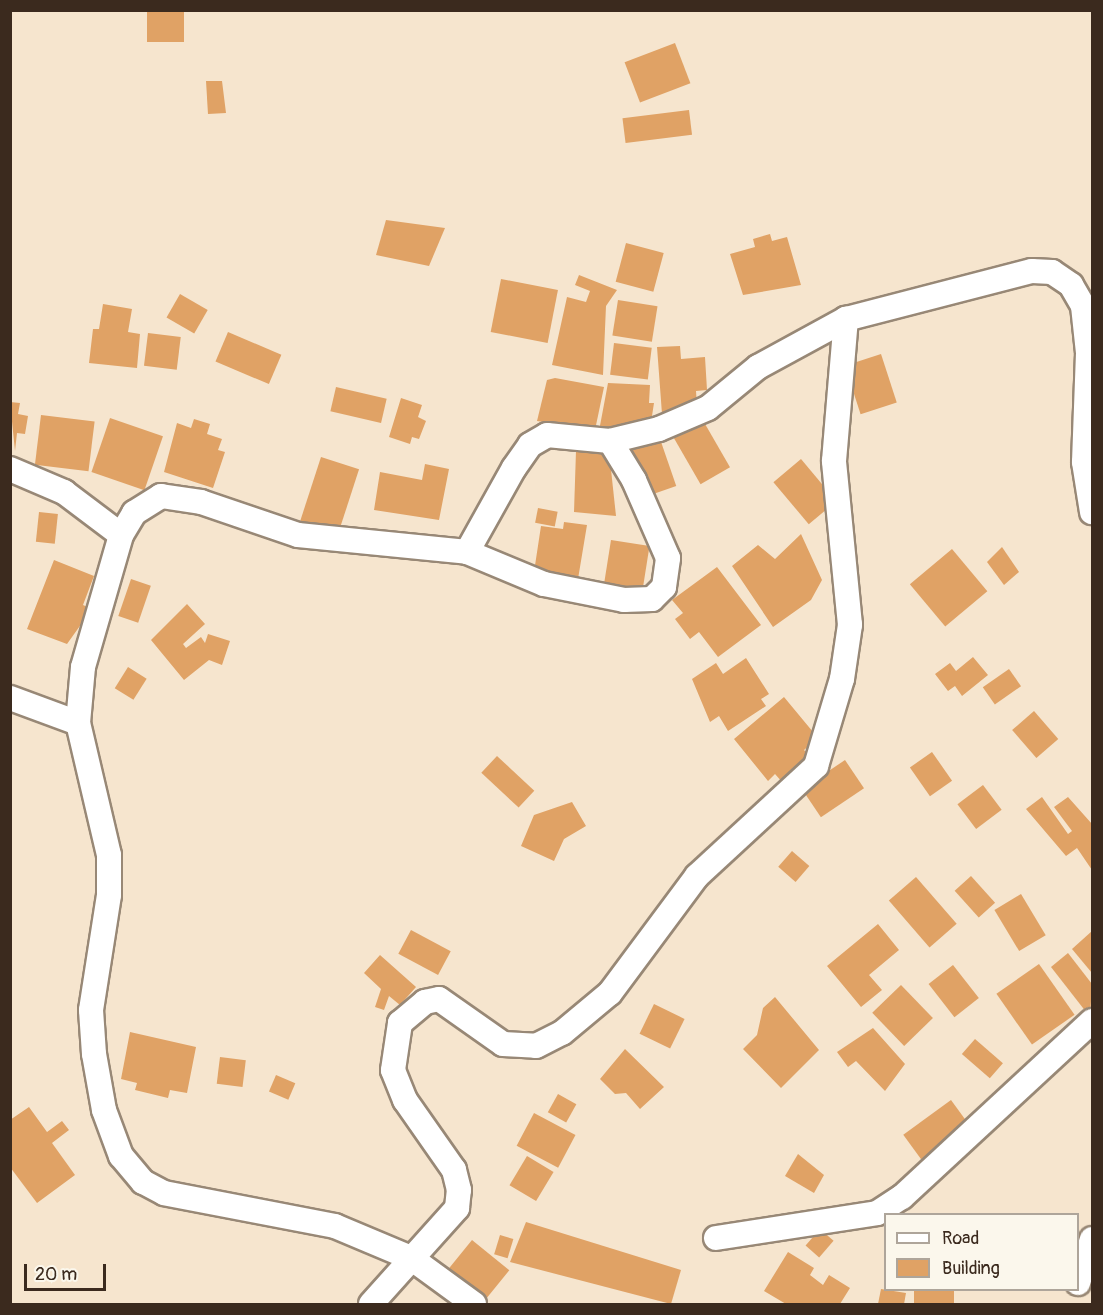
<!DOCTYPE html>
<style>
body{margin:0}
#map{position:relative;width:1103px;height:1315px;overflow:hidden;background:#f6e5ce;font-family:Pangolin,sans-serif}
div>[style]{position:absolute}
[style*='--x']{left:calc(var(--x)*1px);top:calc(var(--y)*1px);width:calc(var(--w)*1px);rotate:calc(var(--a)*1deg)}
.building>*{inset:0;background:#e0a265;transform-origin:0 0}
.roads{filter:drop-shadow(2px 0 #988876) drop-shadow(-2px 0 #988876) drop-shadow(0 2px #988876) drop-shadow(0 -2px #988876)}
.street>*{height:24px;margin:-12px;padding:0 12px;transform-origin:12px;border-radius:12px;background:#fff}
span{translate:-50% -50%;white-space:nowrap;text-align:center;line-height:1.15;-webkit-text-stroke:4.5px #fbf7ec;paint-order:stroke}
.frame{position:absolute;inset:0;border:12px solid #3b2a1e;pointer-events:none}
.legend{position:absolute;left:884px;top:1213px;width:195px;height:78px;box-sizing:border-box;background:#fbf7ec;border:2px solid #aea59a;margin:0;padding:8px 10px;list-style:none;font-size:18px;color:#3b2a1e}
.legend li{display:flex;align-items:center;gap:12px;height:30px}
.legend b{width:30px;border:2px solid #aea59a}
.scale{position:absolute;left:24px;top:1264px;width:82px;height:27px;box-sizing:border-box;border:3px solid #3b2a1e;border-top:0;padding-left:8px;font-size:18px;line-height:21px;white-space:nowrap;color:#3b2a1e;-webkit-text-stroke:4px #fbf7ec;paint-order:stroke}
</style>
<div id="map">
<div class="building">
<i style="left:147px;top:10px;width:37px;height:32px"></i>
<i style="left:675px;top:43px;width:43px;height:54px;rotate:69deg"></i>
<i style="clip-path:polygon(206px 81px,222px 81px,226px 113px,208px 114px)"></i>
<i style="left:689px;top:110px;width:25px;height:67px;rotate:83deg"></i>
<i style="clip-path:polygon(386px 220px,445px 228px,429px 266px,376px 255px)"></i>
<i style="clip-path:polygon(770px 234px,772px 241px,787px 237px,801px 285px,743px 295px,730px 254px,755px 247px,753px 239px)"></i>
<i style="left:626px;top:243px;width:39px;height:40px;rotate:15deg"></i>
<i style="clip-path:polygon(579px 275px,617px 290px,606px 306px,603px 375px,552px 365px,567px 297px,586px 302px,590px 291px,575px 285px)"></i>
<i style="left:501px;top:279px;width:58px;height:54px;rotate:11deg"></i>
<i style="left:180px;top:294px;width:32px;height:27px;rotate:30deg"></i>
<i style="left:618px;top:300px;width:40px;height:36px;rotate:9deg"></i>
<i style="clip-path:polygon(103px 304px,132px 309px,128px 332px,140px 334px,137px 368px,89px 363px,93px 329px,99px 329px)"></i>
<i style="left:228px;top:332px;width:58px;height:32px;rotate:23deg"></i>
<i style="left:148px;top:333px;width:33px;height:33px;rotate:7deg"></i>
<i style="left:614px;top:343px;width:38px;height:32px;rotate:7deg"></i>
<i style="clip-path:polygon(680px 346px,681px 359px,705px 357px,707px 390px,696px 391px,697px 406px,662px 414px,657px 347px)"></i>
<i style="left:881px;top:354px;width:51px;height:38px;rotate:72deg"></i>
<i style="clip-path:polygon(555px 378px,604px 387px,595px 430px,537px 421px,547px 380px)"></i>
<i style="clip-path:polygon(608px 383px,650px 385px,649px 403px,654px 403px,650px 429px,599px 431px)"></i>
<i style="left:336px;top:387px;width:52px;height:25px;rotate:13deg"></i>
<i style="clip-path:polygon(401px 398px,422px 405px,418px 417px,426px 421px,419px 439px,412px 437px,410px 444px,389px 437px)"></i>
<i style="clip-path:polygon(10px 402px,20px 403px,18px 414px,28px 416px,25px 434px,17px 433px,15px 451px)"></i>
<i style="left:41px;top:415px;width:54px;height:50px;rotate:7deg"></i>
<i style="left:701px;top:417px;width:58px;height:34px;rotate:60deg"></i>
<i style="left:110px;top:418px;width:56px;height:57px;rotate:19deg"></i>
<i style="clip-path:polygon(194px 419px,210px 424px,207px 434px,222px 439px,218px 450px,225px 452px,213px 488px,164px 472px,177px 423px,191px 428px)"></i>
<i style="left:659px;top:436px;width:53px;height:35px;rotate:71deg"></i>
<i style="clip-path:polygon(576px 451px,609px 451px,616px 516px,574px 512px)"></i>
<i style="left:321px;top:457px;width:40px;height:67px;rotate:18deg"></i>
<i style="left:801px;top:459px;width:55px;height:36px;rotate:50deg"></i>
<i style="clip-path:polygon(425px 464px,449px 469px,439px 520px,374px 510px,380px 472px,422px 480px)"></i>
<i style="left:538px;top:508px;width:20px;height:15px;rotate:11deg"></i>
<i style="left:39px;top:512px;width:19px;height:30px;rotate:6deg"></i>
<i style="clip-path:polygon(564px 522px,587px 525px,578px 579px,534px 572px,541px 526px,563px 529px)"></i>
<i style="clip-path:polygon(801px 534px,822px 580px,811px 600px,773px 627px,732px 566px,758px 545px,775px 559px)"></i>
<i style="left:611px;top:540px;width:39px;height:44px;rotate:9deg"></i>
<i style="clip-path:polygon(1002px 547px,1019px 572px,1004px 585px,987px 562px)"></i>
<i style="left:952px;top:549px;width:55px;height:55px;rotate:50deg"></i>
<i style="clip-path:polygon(54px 560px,94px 576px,83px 605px,92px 609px,67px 644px,27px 629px)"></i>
<i style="clip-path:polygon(717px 567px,761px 625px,718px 657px,699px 632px,690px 639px,675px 619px,683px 613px,672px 600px)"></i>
<i style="left:131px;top:579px;width:21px;height:39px;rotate:19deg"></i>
<i style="clip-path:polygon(187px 604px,205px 624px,183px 644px,186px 648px,201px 637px,205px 643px,208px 634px,230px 641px,222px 665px,209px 660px,184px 680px,151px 640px)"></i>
<i style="clip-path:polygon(973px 657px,988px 675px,962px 696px,955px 686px,948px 691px,935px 674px,950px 663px,956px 671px)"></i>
<i style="clip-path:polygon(746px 658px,769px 694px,761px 699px,766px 706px,728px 731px,719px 716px,710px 722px,692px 679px,716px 663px,723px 674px)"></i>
<i style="left:128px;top:667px;width:22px;height:25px;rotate:32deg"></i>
<i style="left:1009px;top:669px;width:21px;height:32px;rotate:55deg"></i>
<i style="clip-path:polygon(784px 697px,818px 738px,804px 750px,812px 759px,783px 783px,775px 774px,768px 781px,734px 739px)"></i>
<i style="left:1034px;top:711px;width:37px;height:29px;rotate:49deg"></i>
<i style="left:932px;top:752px;width:35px;height:27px;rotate:55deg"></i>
<i style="left:497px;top:756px;width:51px;height:23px;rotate:43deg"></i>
<i style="left:845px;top:760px;width:34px;height:52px;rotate:56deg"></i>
<i style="left:983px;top:785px;width:31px;height:32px;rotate:53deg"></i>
<i style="clip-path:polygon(1042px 797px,1068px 834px,1072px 831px,1054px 807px,1068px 797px,1092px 824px,1092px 870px,1077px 848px,1066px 856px,1026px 809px)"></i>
<i style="clip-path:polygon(572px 802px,586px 826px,564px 839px,554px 861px,521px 846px,534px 815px)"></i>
<i style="left:792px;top:851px;width:23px;height:21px;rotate:41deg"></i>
<i style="left:971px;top:876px;width:36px;height:22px;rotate:48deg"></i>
<i style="left:916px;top:877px;width:62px;height:36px;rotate:49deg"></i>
<i style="left:1021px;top:894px;width:48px;height:31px;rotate:59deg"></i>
<i style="clip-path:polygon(878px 924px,899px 950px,869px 975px,882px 990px,861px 1007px,827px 966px)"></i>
<i style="left:411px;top:930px;width:45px;height:27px;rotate:28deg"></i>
<i style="clip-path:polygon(1092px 931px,1092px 973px,1072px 949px)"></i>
<i style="clip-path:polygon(1068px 953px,1092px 984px,1090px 1017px,1051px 967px)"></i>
<i style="clip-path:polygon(380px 955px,416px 987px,400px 1005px,389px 996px,384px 1010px,375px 1007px,381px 989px,364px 973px)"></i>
<i style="left:1039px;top:964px;width:62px;height:52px;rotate:55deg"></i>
<i style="left:953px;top:965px;width:42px;height:31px;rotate:52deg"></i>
<i style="left:901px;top:985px;width:46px;height:40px;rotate:46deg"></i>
<i style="clip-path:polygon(775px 997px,819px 1050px,781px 1088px,743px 1049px,757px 1035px,763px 1008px)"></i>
<i style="left:654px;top:1004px;width:34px;height:33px;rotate:26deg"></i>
<i style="clip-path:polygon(873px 1028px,905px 1064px,885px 1091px,856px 1061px,848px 1067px,837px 1052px)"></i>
<i style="clip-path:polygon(130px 1032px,196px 1047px,187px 1093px,170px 1090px,168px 1098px,135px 1090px,137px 1083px,121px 1079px)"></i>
<i style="left:975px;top:1039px;width:37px;height:20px;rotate:41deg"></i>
<i style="clip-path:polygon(625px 1049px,664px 1087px,640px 1109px,626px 1093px,615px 1094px,600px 1079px)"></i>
<i style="left:220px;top:1057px;width:26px;height:27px;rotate:7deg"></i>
<i style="left:276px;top:1075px;width:21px;height:18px;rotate:23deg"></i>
<i style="left:558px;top:1094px;width:21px;height:21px;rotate:29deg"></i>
<i style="left:951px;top:1100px;width:31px;height:59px;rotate:54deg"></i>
<i style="clip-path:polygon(29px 1107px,47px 1132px,62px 1121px,69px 1130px,52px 1143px,75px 1175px,37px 1203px,10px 1167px,10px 1120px)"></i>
<i style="left:534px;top:1113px;width:47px;height:37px;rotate:28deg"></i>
<i style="clip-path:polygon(798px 1154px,824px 1175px,814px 1193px,785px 1176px)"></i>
<i style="left:527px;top:1156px;width:31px;height:34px;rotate:31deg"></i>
<i style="clip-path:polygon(526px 1222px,681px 1270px,671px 1304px,510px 1262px)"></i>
<i style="left:820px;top:1229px;width:18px;height:22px;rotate:41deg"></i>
<i style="left:500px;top:1235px;width:14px;height:20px;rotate:17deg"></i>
<i style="left:472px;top:1240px;width:48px;height:41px;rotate:39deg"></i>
<i style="clip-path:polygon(788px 1252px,814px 1268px,810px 1275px,823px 1285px,829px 1275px,850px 1288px,840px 1304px,786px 1304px,764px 1291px)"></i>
<i style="clip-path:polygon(881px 1289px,906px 1293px,904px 1304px,878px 1304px)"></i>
<i style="left:914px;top:1290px;width:40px;height:14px"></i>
</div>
<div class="roads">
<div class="street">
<i style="--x:10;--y:469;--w:59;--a:23.1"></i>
<i style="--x:64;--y:492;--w:71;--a:37"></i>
<i style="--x:467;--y:552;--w:96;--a:-60.8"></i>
<i style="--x:514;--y:468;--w:28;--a:-55"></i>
<i style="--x:530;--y:445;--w:20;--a:-30"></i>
<i style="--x:547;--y:435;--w:63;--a:5.4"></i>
<i style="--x:610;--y:441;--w:50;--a:-13.8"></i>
<i style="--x:659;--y:429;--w:53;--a:-23.2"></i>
<i style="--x:708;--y:408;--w:65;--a:-39.4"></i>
<i style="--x:758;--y:367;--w:100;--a:-28.6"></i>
<i style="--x:846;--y:319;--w:192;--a:-14.5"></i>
<i style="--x:1032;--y:271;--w:20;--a:3"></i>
<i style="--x:1052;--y:272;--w:23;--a:34"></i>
<i style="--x:1071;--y:285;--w:24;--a:60"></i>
<i style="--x:1083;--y:306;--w:47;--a:83.9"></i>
<i style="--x:1088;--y:353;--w:109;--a:92.1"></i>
<i style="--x:1084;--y:462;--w:51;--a:80.9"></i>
<i style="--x:10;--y:698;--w:72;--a:20.2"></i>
<i style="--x:716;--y:1238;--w:163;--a:-8.8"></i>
<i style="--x:877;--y:1213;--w:30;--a:-33"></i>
<i style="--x:902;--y:1197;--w:259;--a:-42.8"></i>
<i style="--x:1078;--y:1283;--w:46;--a:-72.3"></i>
<i style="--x:371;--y:1304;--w:129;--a:-48.1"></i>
<i style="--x:457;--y:1208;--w:18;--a:-84"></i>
<i style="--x:459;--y:1190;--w:21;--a:-104"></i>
<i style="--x:454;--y:1170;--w:85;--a:-125"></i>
<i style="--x:405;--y:1100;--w:32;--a:-112"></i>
<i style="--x:393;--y:1070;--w:48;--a:-81.5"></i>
<i style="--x:400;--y:1023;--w:33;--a:-40"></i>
<i style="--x:425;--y:1002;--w:14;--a:-12"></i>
<i style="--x:439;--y:999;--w:78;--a:35.1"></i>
<i style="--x:503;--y:1044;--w:33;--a:3"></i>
<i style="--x:536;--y:1046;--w:29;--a:-27"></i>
<i style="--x:562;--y:1033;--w:62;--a:-39.8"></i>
<i style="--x:610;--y:993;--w:146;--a:-53.4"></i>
<i style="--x:697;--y:876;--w:162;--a:-42.7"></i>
<i style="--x:816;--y:766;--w:91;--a:-73.4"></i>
<i style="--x:842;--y:679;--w:55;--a:-81.6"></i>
<i style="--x:850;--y:625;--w:165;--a:-95.6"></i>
<i style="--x:834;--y:461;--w:143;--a:-85.2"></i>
<i style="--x:474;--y:1304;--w:78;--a:-143.9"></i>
<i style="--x:411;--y:1258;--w:82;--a:-157.2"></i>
<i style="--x:335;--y:1226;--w:174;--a:-169.1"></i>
<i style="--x:164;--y:1193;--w:24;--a:-152"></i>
<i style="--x:143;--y:1182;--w:34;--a:-130"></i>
<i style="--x:121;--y:1156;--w:49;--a:-110.3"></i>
<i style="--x:104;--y:1110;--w:57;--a:-100.1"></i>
<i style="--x:94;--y:1054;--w:44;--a:-93.9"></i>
<i style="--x:91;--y:1010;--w:116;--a:-81.1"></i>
<i style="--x:109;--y:895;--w:40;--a:-90"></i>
<i style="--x:109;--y:855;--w:136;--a:-103.2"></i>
<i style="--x:78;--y:723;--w:56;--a:-84.9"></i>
<i style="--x:83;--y:667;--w:137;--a:-73.9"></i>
<i style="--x:121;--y:535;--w:26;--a:-59"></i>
<i style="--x:134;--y:513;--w:32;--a:-32"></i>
<i style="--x:161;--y:496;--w:40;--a:8.5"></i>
<i style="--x:201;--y:502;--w:102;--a:18.8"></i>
<i style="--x:298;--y:535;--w:170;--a:5.7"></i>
<i style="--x:467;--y:552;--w:83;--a:22.6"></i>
<i style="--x:544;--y:584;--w:82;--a:11.3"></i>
<i style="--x:624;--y:600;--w:28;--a:-2"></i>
<i style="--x:652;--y:599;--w:17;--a:-45"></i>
<i style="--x:664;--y:587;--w:29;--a:-82"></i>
<i style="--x:668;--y:558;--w:85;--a:-113.6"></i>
<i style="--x:634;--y:480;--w:46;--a:-121.6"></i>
</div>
</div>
<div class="frame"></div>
<ul class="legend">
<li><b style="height:8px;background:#fff"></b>Road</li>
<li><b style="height:16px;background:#e0a265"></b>Building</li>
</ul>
<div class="scale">20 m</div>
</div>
